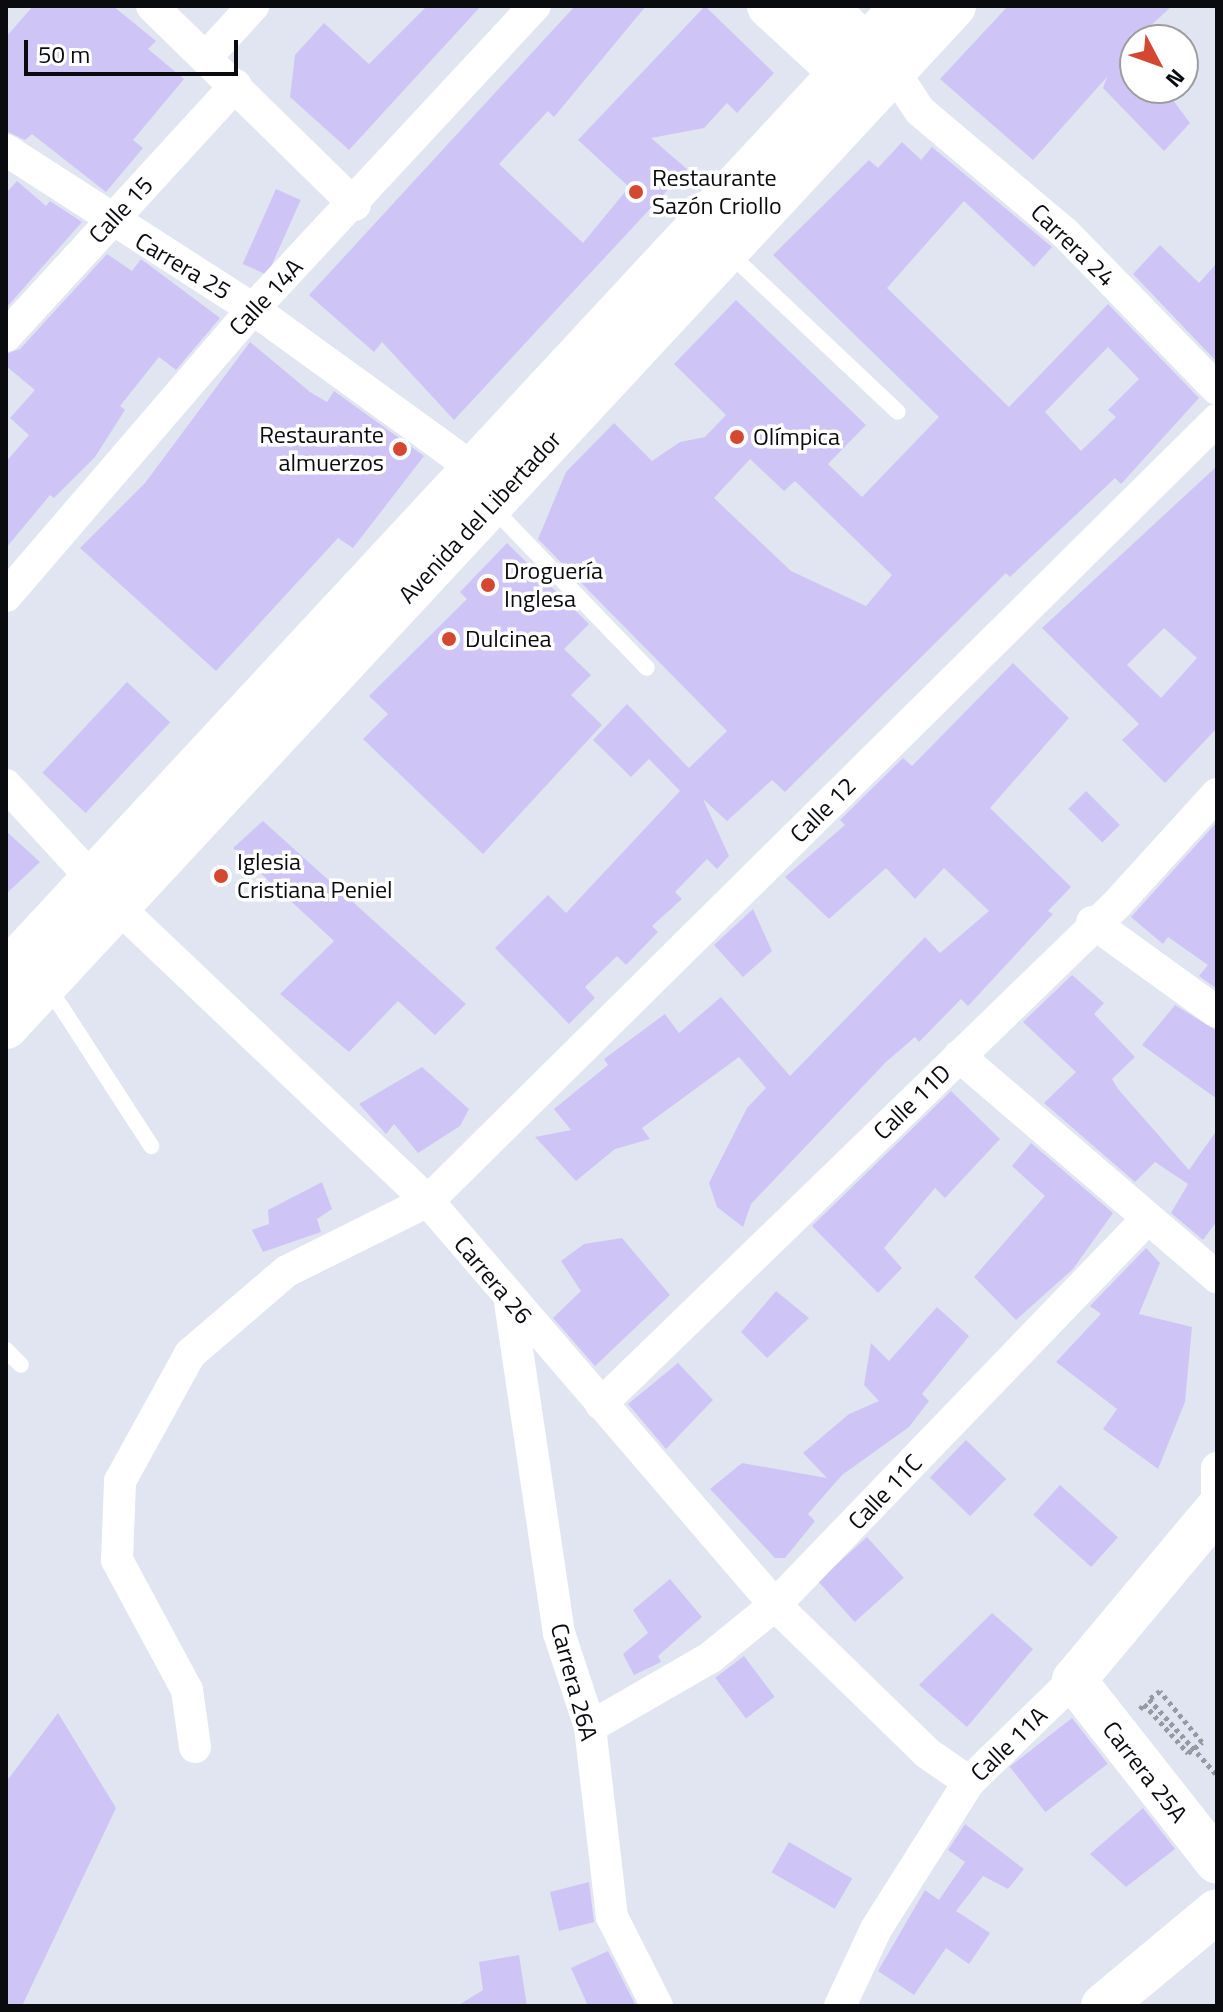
<!DOCTYPE html>
<meta charset="utf-8">
<style>
body{margin:0}
#map{position:relative;width:1223px;height:2012px;overflow:hidden;background:#e0e5f1;font-family:"Titillium Web",sans-serif}
div>[style]{position:absolute}
[style*='--x']{left:calc(var(--x)*1px);top:calc(var(--y)*1px);width:calc(var(--w)*1px);rotate:calc(var(--a)*1deg)}
.building>*{inset:0;background:#cec5f6;transform-origin:0 0}
.path>*{height:5px;margin-top:-2.5px;transform-origin:0;background:repeating-linear-gradient(90deg,#9599a2 0 4px,transparent 0 8px)}
.lane>*{height:16px;margin:-8px;padding:0 8px;transform-origin:8px;border-radius:8px;background:#fff}
.street>*{height:32px;margin:-16px;padding:0 16px;transform-origin:16px;border-radius:16px;background:#fff}
.secondary>*{height:44px;margin:-22px;padding:0 22px;transform-origin:22px;border-radius:22px;background:#fff}
.primary>*{height:44px;margin:-22px;padding:0 22px;transform-origin:22px;border-radius:22px;background:#fff}
.dots>*{width:22px;height:22px;translate:-50% -50%;box-sizing:border-box;border:4px solid #fff;border-radius:50%}
span{translate:-50% -50%;white-space:nowrap;text-align:center;line-height:1.15;-webkit-text-stroke:7px #fff;paint-order:stroke}
.poi-label{font-size:24px;color:#0a0b0f}
.left{translate:0 -50%;text-align:left}
.right{translate:-100% -50%;text-align:right}
.street-label{font-size:24px;color:#0a0b0f}
.frame{position:absolute;inset:0;border:8px solid #0a0b0f;pointer-events:none}
.north{position:absolute;left:1119px;top:24px;width:80px;height:80px;box-sizing:border-box;background:#fff;border:2px solid #9d9d9f;border-radius:50%;rotate:131deg;font-size:22px;font-weight:700;line-height:32px;text-align:center;color:#0a0b0f}
.north::after{content:'';display:block;margin:auto;width:28px;height:36px;background:#d44832;clip-path:polygon(50% 0,100% 100%,50% 72%,0 100%)}
.scale{position:absolute;left:24px;top:40px;width:214px;height:36px;box-sizing:border-box;border:4px solid #0a0b0f;border-top:0;padding-left:10px;font-size:24px;line-height:28px;white-space:nowrap;color:#0a0b0f;-webkit-text-stroke:6px #fff;paint-order:stroke}
</style>
<div id="map">
<div class="building">
<i style="clip-path:polygon(33px 6px,113px 6px,156px 41px,148px 49px,184px 79px,133px 140px,143px 148px,106px 192px,32px 134px,25px 140px,6px 131px,6px 37px)"></i>
<i style="clip-path:polygon(427px 6px,481px 6px,349px 150px,290px 97px,295px 55px,324px 23px,369px 64px)"></i>
<i style="clip-path:polygon(575px 6px,646px 6px,554px 117px,548px 111px,499px 164px,583px 243px,629px 187px,578px 140px,705px 6px,774px 73px,737px 113px,727px 103px,704px 128px,651px 138px,687px 169px,454px 420px,382px 342px,374px 352px,309px 295px)"></i>
<i style="clip-path:polygon(1008px 6px,1172px 6px,1135px 40px,1135px 88px,1164px 88px,1190px 123px,1164px 151px,1103px 88px,1107px 77px,1033px 160px,940px 79px)"></i>
<i style="clip-path:polygon(evenodd,902px 142px,932px 170px,921px 160px,932px 147px,1052px 247px,1034px 267px,964px 201px,887px 288px,1009px 407px,1108px 304px,1199px 398px,1121px 484px,1115px 478px,1010px 577px,1006px 573px,785px 792px,772px 780px,727px 821px,703px 799px,729px 856px,717px 869px,707px 859px,675px 892px,682px 899px,652px 926px,658px 932px,626px 965px,617px 956px,585px 987px,595px 998px,569px 1024px,495px 948px,548px 895px,566px 913px,680px 791px,649px 759px,631px 777px,593px 740px,627px 704px,689px 768px,727px 731px,538px 539px,566px 472px,614px 423px,652px 461px,680px 442px,705px 437px,726px 415px,674px 364px,736px 300px,866px 425px,828px 464px,862px 497px,939px 417px,773px 255px,869px 160px,878px 168px,902px 142px,1108px 347px,1139px 379px,1108px 410px,1116px 417px,1081px 451px,1045px 412px,1108px 347px,902px 142px,750px 459px,784px 491px,795px 481px,892px 575px,866px 606px,791px 571px,714px 498px,750px 459px)"></i>
<i style="clip-path:polygon(17px 181px,46px 206px,50px 201px,82px 222px,6px 308px,6px 193px)"></i>
<i style="left:276px;top:189px;width:27px;height:82px;rotate:24deg"></i>
<i style="clip-path:polygon(1160px 245px,1199px 283px,1217px 263px,1217px 362px,1133px 274px)"></i>
<i style="clip-path:polygon(107px 254px,132px 271px,141px 259px,220px 318px,176px 370px,159px 357px,120px 406px,125px 410px,95px 457px,54px 498px,50px 495px,6px 548px,6px 462px,29px 435px,10px 418px,35px 390px,6px 366px,6px 354px,20px 349px)"></i>
<i style="clip-path:polygon(250px 342px,310px 392px,327px 402px,334px 391px,424px 456px,353px 548px,338px 538px,216px 671px,80px 548px,145px 483px)"></i>
<i style="clip-path:polygon(evenodd,1217px 466px,1217px 728px,1165px 783px,1122px 740px,1139px 724px,1042px 628px,1217px 466px,1164px 628px,1197px 658px,1161px 698px,1127px 665px,1164px 628px)"></i>
<i style="clip-path:polygon(507px 543px,589px 624px,564px 649px,591px 675px,571px 695px,602px 725px,483px 854px,363px 739px,388px 714px,369px 696px,467px 599px,460px 592px)"></i>
<i style="clip-path:polygon(1013px 663px,1069px 718px,990px 808px,1071px 887px,1048px 911px,1053px 914px,968px 1006px,961px 999px,919px 1042px,915px 1037px,886px 1062px,751px 1204px,743px 1227px,717px 1207px,709px 1183px,747px 1108px,766px 1088px,739px 1057px,642px 1128px,650px 1139px,615px 1149px,576px 1181px,535px 1137px,571px 1130px,554px 1109px,608px 1065px,604px 1059px,665px 1014px,679px 1033px,721px 997px,790px 1076px,925px 937px,940px 953px,989px 911px,944px 868px,915px 899px,886px 868px,829px 919px,785px 877px,845px 825px,840px 820px,903px 758px,912px 766px)"></i>
<i style="left:127px;top:682px;width:59px;height:124px;rotate:43deg"></i>
<i style="left:1086px;top:791px;width:48px;height:25px;rotate:45deg"></i>
<i style="clip-path:polygon(263px 821px,466px 1004px,435px 1035px,398px 1001px,349px 1052px,280px 994px,334px 941px,233px 848px)"></i>
<i style="clip-path:polygon(1217px 822px,1217px 989px,1199px 976px,1208px 965px,1168px 937px,1163px 944px,1131px 917px)"></i>
<i style="clip-path:polygon(6px 831px,40px 862px,6px 894px)"></i>
<i style="clip-path:polygon(753px 909px,772px 951px,743px 977px,714px 945px)"></i>
<i style="clip-path:polygon(1072px 975px,1104px 1003px,1094px 1014px,1135px 1057px,1112px 1079px,1118px 1089px,1189px 1170px,1217px 1130px,1217px 1221px,1203px 1240px,1171px 1213px,1188px 1184px,1155px 1162px,1135px 1182px,1044px 1103px,1076px 1072px,1023px 1022px)"></i>
<i style="clip-path:polygon(1175px 1005px,1217px 1031px,1217px 1099px,1142px 1045px)"></i>
<i style="clip-path:polygon(422px 1067px,469px 1109px,460px 1126px,418px 1153px,394px 1124px,386px 1134px,359px 1104px)"></i>
<i style="clip-path:polygon(951px 1091px,1000px 1139px,945px 1198px,935px 1188px,884px 1248px,902px 1268px,878px 1293px,812px 1226px)"></i>
<i style="clip-path:polygon(1031px 1143px,1113px 1213px,1073px 1269px,1016px 1320px,974px 1277px,1045px 1196px,1012px 1166px)"></i>
<i style="clip-path:polygon(322px 1182px,332px 1209px,317px 1219px,321px 1232px,263px 1252px,252px 1230px,269px 1224px,268px 1210px)"></i>
<i style="clip-path:polygon(622px 1238px,670px 1295px,595px 1366px,553px 1318px,581px 1291px,561px 1261px,584px 1244px)"></i>
<i style="clip-path:polygon(1146px 1248px,1160px 1263px,1139px 1314px,1192px 1327px,1185px 1402px,1158px 1469px,1103px 1429px,1117px 1409px,1056px 1362px,1101px 1314px,1090px 1306px)"></i>
<i style="clip-path:polygon(776px 1291px,809px 1318px,767px 1358px,741px 1332px)"></i>
<i style="clip-path:polygon(937px 1307px,969px 1336px,922px 1394px,929px 1401px,909px 1427px,842px 1475px,808px 1514px,815px 1521px,785px 1558px,775px 1558px,710px 1489px,742px 1463px,827px 1478px,803px 1453px,849px 1414px,879px 1401px,864px 1385px,871px 1343px,889px 1361px)"></i>
<i style="clip-path:polygon(678px 1363px,713px 1400px,666px 1449px,628px 1404px)"></i>
<i style="left:966px;top:1440px;width:56px;height:52px;rotate:44deg"></i>
<i style="left:1060px;top:1485px;width:78px;height:40px;rotate:42deg"></i>
<i style="left:867px;top:1537px;width:55px;height:66px;rotate:48deg"></i>
<i style="clip-path:polygon(670px 1579px,702px 1617px,658px 1656px,661px 1662px,634px 1675px,623px 1654px,648px 1633px,633px 1610px)"></i>
<i style="clip-path:polygon(992px 1613px,1033px 1649px,967px 1727px,919px 1685px)"></i>
<i style="left:744px;top:1656px;width:51px;height:36px;rotate:53deg"></i>
<i style="clip-path:polygon(58px 1713px,116px 1808px,22px 2006px,6px 2006px,6px 1782px)"></i>
<i style="left:1072px;top:1718px;width:58px;height:79px;rotate:52deg"></i>
<i style="clip-path:polygon(1143px 1808px,1175px 1849px,1126px 1887px,1090px 1854px)"></i>
<i style="clip-path:polygon(965px 1824px,1024px 1869px,1008px 1889px,983px 1876px,956px 1911px,990px 1933px,969px 1964px,946px 1948px,914px 1995px,878px 1971px,925px 1890px,939px 1900px,965px 1862px,948px 1850px)"></i>
<i style="left:789px;top:1842px;width:73px;height:35px;rotate:30deg"></i>
<i style="clip-path:polygon(589px 1882px,594px 1922px,559px 1931px,550px 1892px)"></i>
<i style="clip-path:polygon(608px 1951px,636px 2006px,588px 2006px,571px 1968px)"></i>
<i style="clip-path:polygon(519px 1955px,527px 2006px,457px 2006px,483px 1990px,479px 1962px)"></i>
</div>
<div class="path">
<i style="--x:1140;--y:1709;--w:6;--a:-51"></i>
<i style="--x:1144;--y:1704;--w:66;--a:48.1"></i>
<i style="--x:1188;--y:1753;--w:18;--a:-38"></i>
<i style="--x:1202;--y:1742;--w:66;--a:-129.5"></i>
<i style="--x:1160;--y:1691;--w:14;--a:144"></i>
<i style="--x:1149;--y:1699;--w:102;--a:48.2"></i>
</div>
<div class="lane">
<i style="--x:728;--y:252;--w:233;--a:43.3"></i>
<i style="--x:492;--y:507;--w:223;--a:46.1"></i>
<i style="--x:47;--y:985;--w:192;--a:57.1"></i>
<i style="--x:6;--y:1350;--w:21;--a:45"></i>
</div>
<div class="street">
<i style="--x:152;--y:6;--w:284;--a:44.4"></i>
<i style="--x:208;--y:55;--w:67;--a:-47.4"></i>
<i style="--x:894;--y:72;--w:47;--a:56.3"></i>
<i style="--x:920;--y:111;--w:189;--a:40.1"></i>
<i style="--x:1065;--y:233;--w:218;--a:45.7"></i>
<i style="--x:6;--y:150;--w:294;--a:32.8"></i>
<i style="--x:253;--y:309;--w:273;--a:35.9"></i>
<i style="--x:6;--y:336;--w:340;--a:-47.5"></i>
<i style="--x:6;--y:596;--w:379;--a:-49.3"></i>
<i style="--x:253;--y:309;--w:414;--a:-47.1"></i>
<i style="--x:6;--y:785;--w:166;--a:47.4"></i>
<i style="--x:118;--y:907;--w:427;--a:43.5"></i>
<i style="--x:428;--y:1201;--w:533;--a:49.34"></i>
<i style="--x:775;--y:1605;--w:212;--a:44.2"></i>
<i style="--x:927;--y:1753;--w:51;--a:34.6"></i>
<i style="--x:1092;--y:922;--w:154;--a:35.8"></i>
<i style="--x:959;--y:1056;--w:340;--a:40.6"></i>
<i style="--x:510;--y:1302;--w:335;--a:81.6"></i>
<i style="--x:559;--y:1633;--w:99;--a:71.7"></i>
<i style="--x:590;--y:1727;--w:191;--a:83.4"></i>
<i style="--x:612;--y:1917;--w:100;--a:63.2"></i>
<i style="--x:601;--y:1404;--w:717;--a:-44.1"></i>
<i style="--x:1116;--y:905;--w:150;--a:-47.7"></i>
<i style="--x:1217;--y:1468;--w:23;--a:90"></i>
<i style="--x:590;--y:1727;--w:140;--a:-30"></i>
<i style="--x:711;--y:1657;--w:82;--a:-39.1"></i>
<i style="--x:775;--y:1605;--w:537;--a:-46.06"></i>
<i style="--x:195;--y:1747;--w:58;--a:-98"></i>
<i style="--x:187;--y:1690;--w:148;--a:-118.3"></i>
<i style="--x:117;--y:1560;--w:79;--a:-87.8"></i>
<i style="--x:120;--y:1481;--w:145;--a:-61.1"></i>
<i style="--x:190;--y:1354;--w:128;--a:-40.6"></i>
<i style="--x:287;--y:1271;--w:157;--a:-26.4"></i>
<i style="--x:428;--y:1201;--w:1110;--a:-44.71"></i>
<i style="--x:840;--y:2006;--w:85;--a:-64.9"></i>
<i style="--x:876;--y:1929;--w:174;--a:-57.7"></i>
<i style="--x:969;--y:1782;--w:146;--a:-44.2"></i>
</div>
<div class="secondary">
<i style="--x:769;--y:6;--w:125;--a:42.7"></i>
<i style="--x:824;--y:6;--w:86;--a:43.6"></i>
<i style="--x:6;--y:972;--w:1318;--a:-47.12"></i>
<i style="--x:6;--y:1027;--w:1393;--a:-47.12"></i>
<i style="--x:1217;--y:1509;--w:223;--a:129.9"></i>
<i style="--x:1074;--y:1680;--w:231;--a:51.8"></i>
</div>
<div class="primary">
<i style="--x:1103;--y:2006;--w:148;--a:-39.8"></i>
</div>
<div class="dots">
<i style="left:636px;top:192px;background:#d44832"></i>
<i style="left:737px;top:437px;background:#d44832"></i>
<i style="left:400px;top:449px;background:#d44832"></i>
<i style="left:488px;top:585px;background:#d44832"></i>
<i style="left:449px;top:639px;background:#d44832"></i>
<i style="left:221px;top:876px;background:#d44832"></i>
</div>
<div class="poi-label">
<span class="left" style="left:652px;top:192px">Restaurante<br>Sazón Criollo</span>
<span class="right" style="left:384px;top:449px">Restaurante<br>almuerzos</span>
<span class="left" style="left:753px;top:437px">Olímpica</span>
<span class="left" style="left:504px;top:585px">Droguería<br>Inglesa</span>
<span class="left" style="left:465px;top:639px">Dulcinea</span>
<span class="left" style="left:237px;top:876px">Iglesia<br>Cristiana Peniel</span>
</div>
<div class="street-label">
<span style="left:121px;top:210px;rotate:-47deg">Calle 15</span>
<span style="left:1073px;top:245px;rotate:44deg">Carrera 24</span>
<span style="left:183px;top:266px;rotate:31deg">Carrera 25</span>
<span style="left:266px;top:297px;rotate:-47deg">Calle 14A</span>
<span style="left:480px;top:517px;rotate:-47deg">Avenida del Libertador</span>
<span style="left:823px;top:810px;rotate:-45deg">Calle 12</span>
<span style="left:912px;top:1102px;rotate:-44deg">Calle 11D</span>
<span style="left:493px;top:1280px;rotate:50deg">Carrera 26</span>
<span style="left:885px;top:1492px;rotate:-46deg">Calle 11C</span>
<span style="left:574px;top:1682px;rotate:75deg">Carrera 26A</span>
<span style="left:1009px;top:1744px;rotate:-44deg">Calle 11A</span>
<span style="left:1145px;top:1772px;rotate:52deg">Carrera 25A</span>
</div>
<div class="frame"></div>
<div class="north">N</div>
<div class="scale">50 m</div>
</div>
